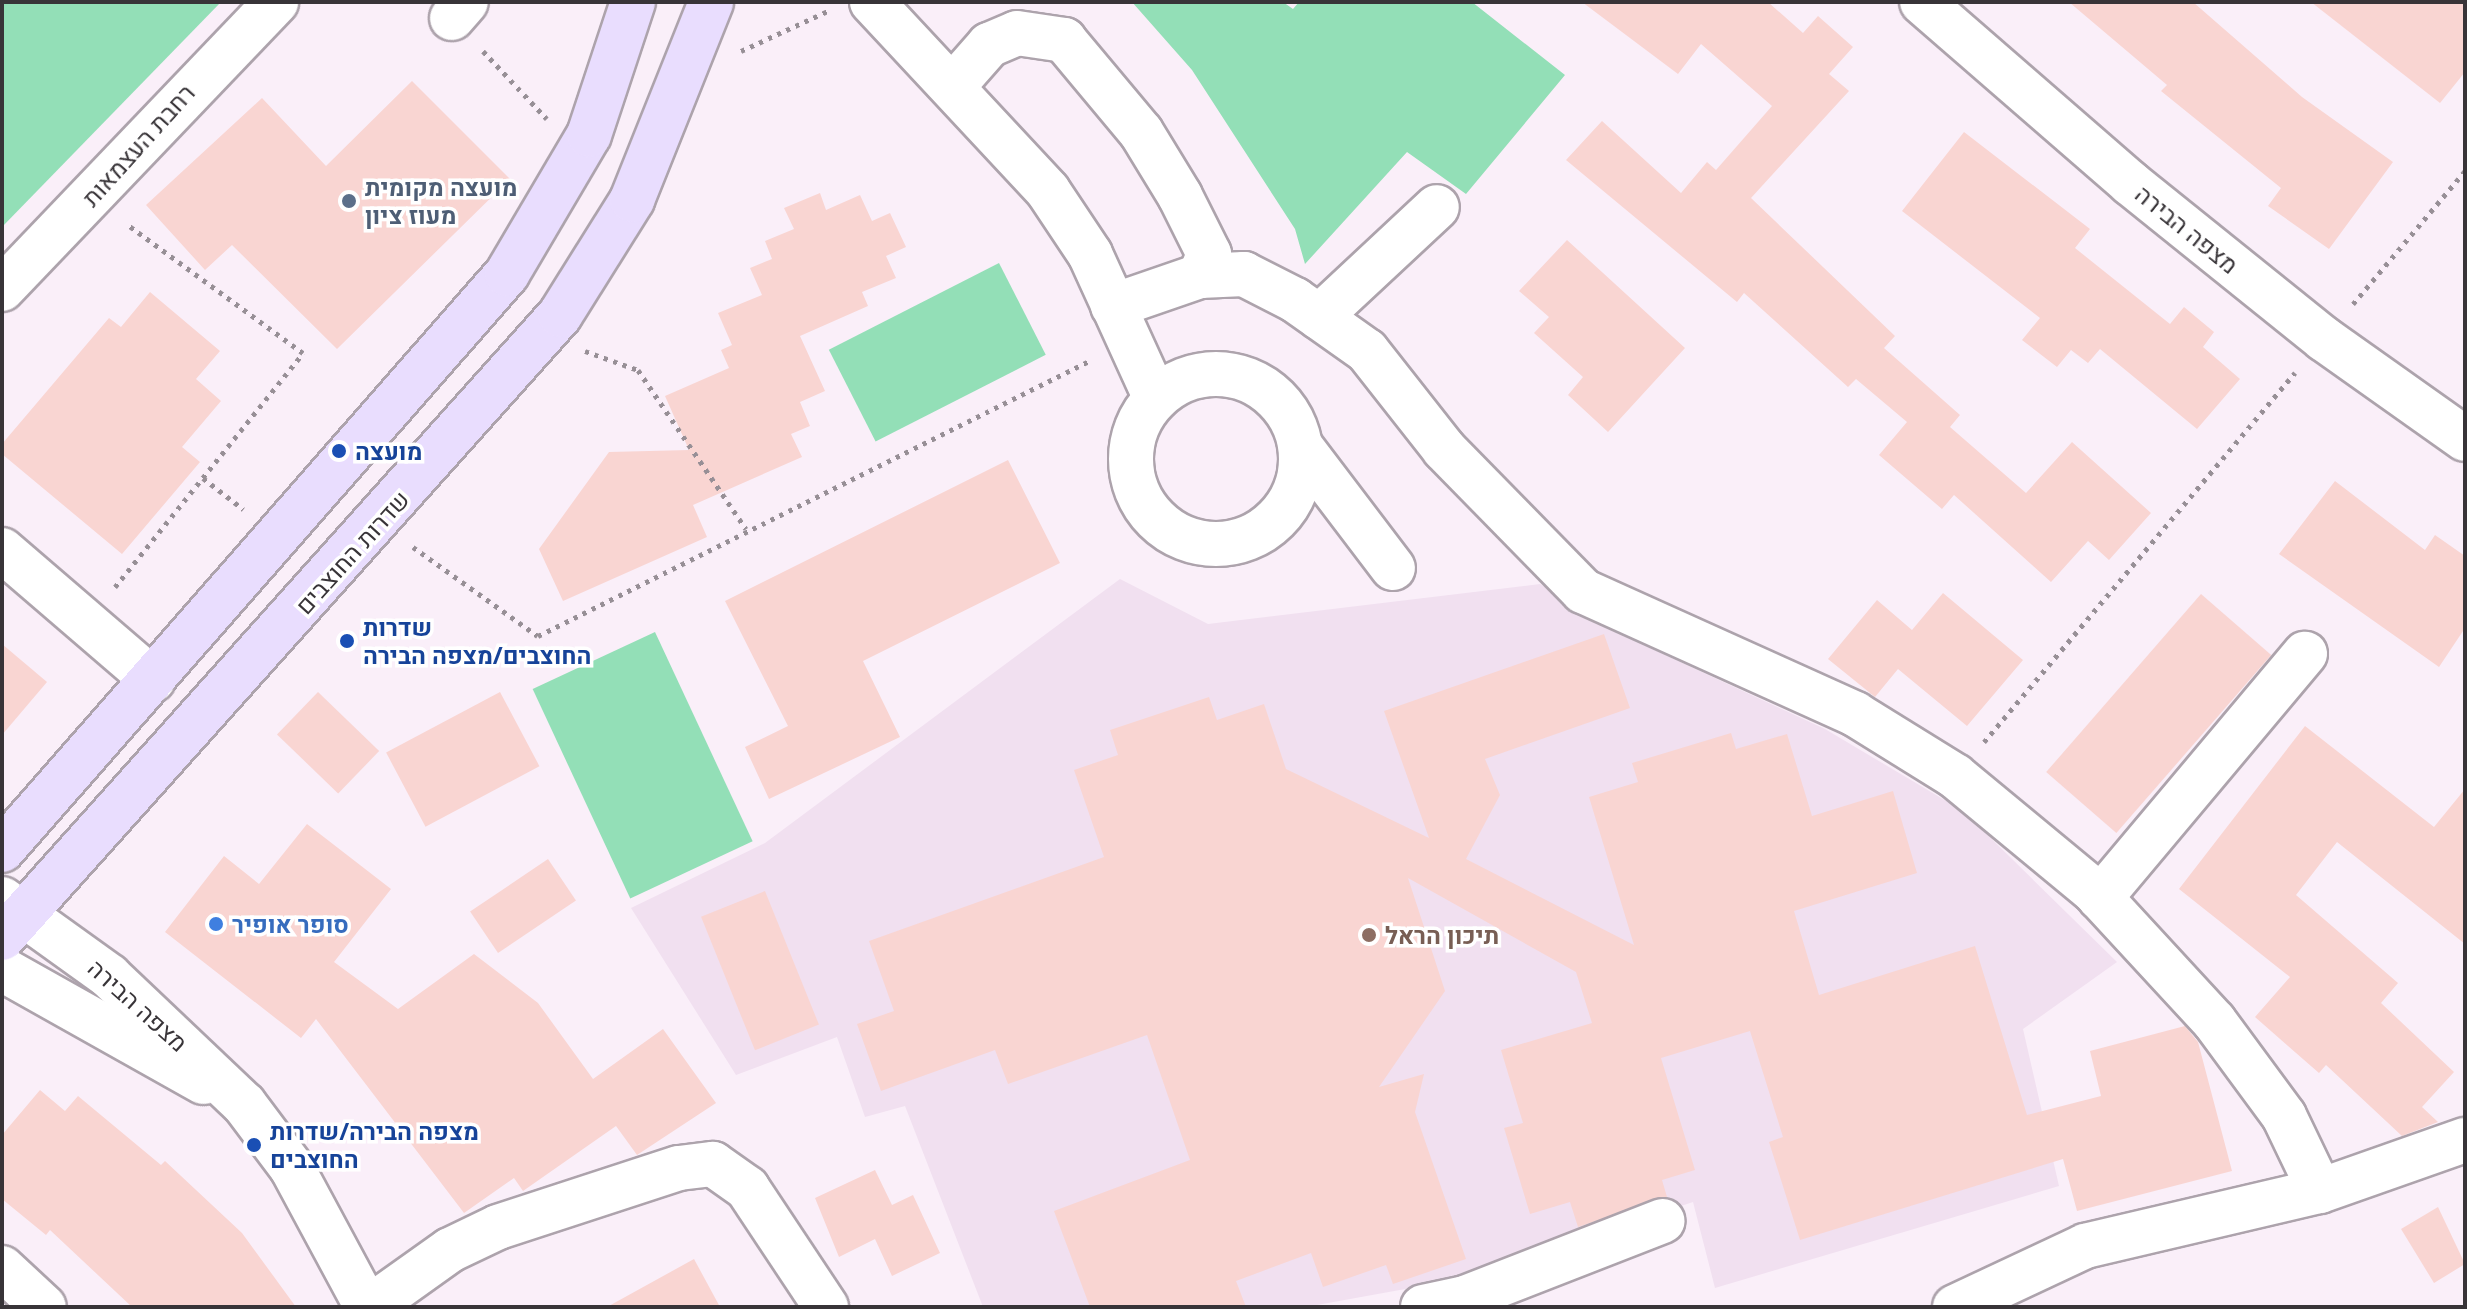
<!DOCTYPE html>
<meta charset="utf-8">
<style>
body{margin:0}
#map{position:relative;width:2467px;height:1309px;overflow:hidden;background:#faeff9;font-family:"Noto Sans",Heebo,sans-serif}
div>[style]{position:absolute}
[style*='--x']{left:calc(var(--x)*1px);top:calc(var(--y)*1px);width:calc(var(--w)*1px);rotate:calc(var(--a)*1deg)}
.built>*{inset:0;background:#f1e0f0}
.green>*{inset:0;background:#93dfb7;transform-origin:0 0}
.building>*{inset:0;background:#f9d5d2;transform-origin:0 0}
.path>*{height:5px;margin-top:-2.5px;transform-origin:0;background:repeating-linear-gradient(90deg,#978f96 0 4px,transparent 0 10px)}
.roads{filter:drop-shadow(2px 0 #ada3ac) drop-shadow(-2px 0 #ada3ac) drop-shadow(0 2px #ada3ac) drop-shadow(0 -2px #ada3ac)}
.minor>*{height:44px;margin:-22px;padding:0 22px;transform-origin:22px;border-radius:22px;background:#fff}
.minor>.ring{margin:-22px;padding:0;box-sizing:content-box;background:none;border:44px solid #fff;border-radius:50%}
.major>*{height:44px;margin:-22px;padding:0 22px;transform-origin:22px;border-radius:22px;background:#e9ddfe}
.dots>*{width:22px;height:22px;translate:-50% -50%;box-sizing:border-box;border:4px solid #fff;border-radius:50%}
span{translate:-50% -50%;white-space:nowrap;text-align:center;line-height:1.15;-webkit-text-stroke:7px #fff;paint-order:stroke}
.street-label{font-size:24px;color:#383438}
.service-label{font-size:24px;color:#4e5e75;font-weight:700}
.left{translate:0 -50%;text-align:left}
.transit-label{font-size:24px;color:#164399;font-weight:700}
.shop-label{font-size:24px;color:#366cbe;font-weight:700}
.education-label{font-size:24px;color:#785e54;font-weight:700}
.frame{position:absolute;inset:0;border:4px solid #383438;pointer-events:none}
</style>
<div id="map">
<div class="built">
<i style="clip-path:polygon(1120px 579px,1208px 624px,1540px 584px,1633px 640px,1825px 729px,1963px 811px,2117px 962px,2023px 1029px,2059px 1186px,1715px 1288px,1693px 1202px,1466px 1278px,1306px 1307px,983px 1307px,905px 1106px,865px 1117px,837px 1037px,736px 1075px,631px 908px,765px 843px)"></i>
</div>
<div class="green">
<i style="clip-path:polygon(2px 2px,221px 2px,2px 227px)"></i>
<i style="clip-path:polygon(1132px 2px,1283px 2px,1293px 9px,1299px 2px,1472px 2px,1565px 75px,1466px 194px,1407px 152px,1305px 264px,1295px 229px,1192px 70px)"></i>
<i style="left:999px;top:263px;width:103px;height:191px;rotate:63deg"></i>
<i style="left:655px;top:632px;width:231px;height:135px;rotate:65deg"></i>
</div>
<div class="building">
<i style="clip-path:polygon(1582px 2px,1768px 2px,1803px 33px,1818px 16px,1853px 47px,1829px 74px,1849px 91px,1751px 198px,1895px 336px,1884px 348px,1960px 415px,1950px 427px,2026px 493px,2072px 442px,2151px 513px,2109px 560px,2088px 541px,2051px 582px,1954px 495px,1942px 509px,1879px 455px,1907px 422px,1856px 379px,1848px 387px,1744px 293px,1737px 302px,1566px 160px,1602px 121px,1681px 193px,1707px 162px,1716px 170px,1772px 106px,1701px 44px,1678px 74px)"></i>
<i style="clip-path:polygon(2069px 2px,2193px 2px,2302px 97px,2393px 162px,2329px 249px,2268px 206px,2281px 188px,2161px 91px,2167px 85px)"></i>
<i style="clip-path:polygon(2311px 2px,2465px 2px,2465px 72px,2440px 103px)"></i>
<i style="clip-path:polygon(412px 81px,510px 179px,337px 349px,232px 245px,205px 270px,146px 205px,262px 98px,326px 166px)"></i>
<i style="clip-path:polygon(1964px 132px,2090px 229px,2075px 248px,2170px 324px,2184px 307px,2214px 332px,2203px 347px,2240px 379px,2197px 429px,2100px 349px,2088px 363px,2071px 350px,2057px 367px,2022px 340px,2040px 318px,1902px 211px)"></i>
<i style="clip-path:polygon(820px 193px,826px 210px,860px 195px,872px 221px,890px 213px,906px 247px,886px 256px,896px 278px,862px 292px,868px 306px,800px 336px,825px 391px,800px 402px,810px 426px,791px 434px,802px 457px,693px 505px,707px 537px,563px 601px,539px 549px,609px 452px,689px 450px,665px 396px,729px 368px,721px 350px,732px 345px,718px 313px,762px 295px,750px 268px,772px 259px,765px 241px,794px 229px,784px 208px)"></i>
<i style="clip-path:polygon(1567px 240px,1685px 348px,1608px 432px,1568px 395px,1583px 377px,1534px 333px,1549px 317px,1519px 291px)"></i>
<i style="clip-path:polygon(150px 292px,220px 351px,196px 379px,221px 401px,182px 447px,200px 462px,122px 554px,2px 454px,2px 444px,109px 318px,121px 327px)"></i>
<i style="clip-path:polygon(1008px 460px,1060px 563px,863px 661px,900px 737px,769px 799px,745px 747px,788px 726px,725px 601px)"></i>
<i style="clip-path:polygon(2335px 481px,2425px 550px,2435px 535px,2465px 556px,2465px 628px,2439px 667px,2279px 554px)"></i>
<i style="clip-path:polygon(1943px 593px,2023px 660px,1967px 726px,1898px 669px,1875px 697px,1828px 659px,1877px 600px,1912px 630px)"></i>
<i style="left:2201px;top:594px;width:93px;height:236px;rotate:41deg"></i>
<i style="clip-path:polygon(1604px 634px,1630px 708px,1485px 759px,1500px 795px,1466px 859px,1634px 945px,1589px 797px,1638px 782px,1632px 763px,1731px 733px,1736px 749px,1787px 734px,1812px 816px,1893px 791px,1917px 873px,1794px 911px,1819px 995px,1975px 946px,2027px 1115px,2101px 1096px,2090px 1051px,2185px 1026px,2198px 1042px,2232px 1171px,2077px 1211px,2063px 1159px,1800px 1240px,1769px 1142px,1783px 1137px,1750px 1031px,1661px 1058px,1695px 1170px,1662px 1180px,1667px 1197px,1578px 1227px,1570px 1202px,1530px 1214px,1504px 1128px,1523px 1123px,1501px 1050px,1592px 1023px,1576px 972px,1408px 878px,1445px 991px,1379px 1087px,1424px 1074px,1415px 1112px,1466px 1259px,1393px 1284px,1386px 1265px,1323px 1287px,1311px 1253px,1236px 1281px,1246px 1307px,1090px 1307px,1054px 1211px,1190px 1160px,1147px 1035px,1008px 1084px,995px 1050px,881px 1091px,857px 1024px,894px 1011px,869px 941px,1104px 857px,1074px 770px,1118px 755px,1110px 730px,1209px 697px,1217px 720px,1264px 704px,1286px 769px,1429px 838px,1384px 711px)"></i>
<i style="clip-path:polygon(2px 644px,47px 682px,2px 735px)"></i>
<i style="left:318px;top:692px;width:85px;height:59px;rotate:44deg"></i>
<i style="left:500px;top:692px;width:84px;height:129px;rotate:62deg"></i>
<i style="clip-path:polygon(2305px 726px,2434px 827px,2465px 789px,2465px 944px,2337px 842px,2296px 895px,2398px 983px,2381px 1003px,2454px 1072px,2422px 1107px,2438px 1122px,2402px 1136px,2326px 1065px,2319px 1073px,2255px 1017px,2290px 977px,2179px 889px)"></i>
<i style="clip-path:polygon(307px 824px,391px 889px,334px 962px,398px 1009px,474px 954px,538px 1003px,593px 1079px,663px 1029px,716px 1103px,637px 1155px,616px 1126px,523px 1191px,514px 1178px,464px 1213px,316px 1019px,301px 1038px,165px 932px,224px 856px,259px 884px)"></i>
<i style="left:548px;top:859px;width:50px;height:94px;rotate:56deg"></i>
<i style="left:765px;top:891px;width:144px;height:69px;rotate:68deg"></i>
<i style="clip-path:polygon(40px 1090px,65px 1111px,78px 1096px,161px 1165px,165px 1161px,242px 1233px,296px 1307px,132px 1307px,50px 1230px,46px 1235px,2px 1199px,2px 1135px)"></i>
<i style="clip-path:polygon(875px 1170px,892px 1205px,913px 1195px,940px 1253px,892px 1276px,875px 1239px,839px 1257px,815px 1198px)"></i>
<i style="clip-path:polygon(2438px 1207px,2465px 1264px,2434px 1283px,2401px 1229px)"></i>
<i style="clip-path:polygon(694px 1259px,720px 1307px,607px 1307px)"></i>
</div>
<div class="path">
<i style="--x:483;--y:51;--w:93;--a:46.7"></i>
<i style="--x:741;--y:51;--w:98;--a:-24.7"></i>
<i style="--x:2353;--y:304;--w:174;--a:-49.9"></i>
<i style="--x:585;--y:351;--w:56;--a:19.7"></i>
<i style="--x:638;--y:370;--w:192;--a:55.8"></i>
<i style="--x:203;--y:478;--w:51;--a:37.8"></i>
<i style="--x:413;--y:547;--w:153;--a:35.5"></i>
<i style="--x:538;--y:636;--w:616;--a:-26.52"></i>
<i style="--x:115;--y:587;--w:300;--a:-51.2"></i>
<i style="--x:303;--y:353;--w:218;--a:-143.8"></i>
<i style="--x:1984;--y:742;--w:483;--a:-49.9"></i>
</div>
<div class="roads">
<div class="minor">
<i style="--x:872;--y:2;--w:258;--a:47"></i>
<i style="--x:1048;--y:191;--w:76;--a:56.3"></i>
<i style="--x:1090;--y:254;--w:159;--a:65.5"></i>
<i style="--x:1922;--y:2;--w:276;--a:41"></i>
<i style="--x:2130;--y:183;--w:249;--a:38.8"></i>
<i style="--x:2324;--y:339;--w:173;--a:35.3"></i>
<i style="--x:452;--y:18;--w:21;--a:-49"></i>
<i style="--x:953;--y:86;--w:55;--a:-48.7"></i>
<i style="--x:989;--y:45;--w:30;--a:-23"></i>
<i style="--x:1017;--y:33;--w:48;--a:8.5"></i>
<i style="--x:1064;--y:40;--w:120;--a:50.1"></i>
<i style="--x:1141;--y:132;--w:75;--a:58.6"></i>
<i style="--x:1180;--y:196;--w:65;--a:63.4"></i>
<i style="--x:1209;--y:254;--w:24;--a:112"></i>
<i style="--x:2;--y:289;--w:397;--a:-46.3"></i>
<i style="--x:1113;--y:306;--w:92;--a:-19"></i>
<i style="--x:1200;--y:276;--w:44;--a:-2.6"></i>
<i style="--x:1244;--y:274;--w:57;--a:27"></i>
<i style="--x:1295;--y:300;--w:88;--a:35.3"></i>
<i style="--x:1367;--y:351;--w:125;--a:51.8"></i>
<i style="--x:1444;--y:449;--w:199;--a:45.6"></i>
<i style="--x:1583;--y:591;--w:299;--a:24.3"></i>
<i style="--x:1855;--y:714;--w:118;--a:31.8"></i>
<i style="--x:1955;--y:776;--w:180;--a:39.6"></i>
<i style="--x:2094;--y:891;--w:177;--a:47.3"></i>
<i style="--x:2214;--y:1021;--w:118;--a:53.6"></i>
<i style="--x:2284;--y:1116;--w:83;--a:64.4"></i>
<i style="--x:1319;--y:317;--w:161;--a:-43"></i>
<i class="ring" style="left:1131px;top:374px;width:126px;height:126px"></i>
<i style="--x:1301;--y:447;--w:152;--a:52.8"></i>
<i style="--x:2;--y:550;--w:199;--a:40.7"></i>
<i style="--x:2100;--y:898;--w:319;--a:-50"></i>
<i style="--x:2;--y:899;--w:132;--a:35.7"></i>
<i style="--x:109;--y:976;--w:186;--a:43.5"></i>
<i style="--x:244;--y:1104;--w:80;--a:53.1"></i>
<i style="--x:292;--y:1168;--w:158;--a:61.7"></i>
<i style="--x:2;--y:969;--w:231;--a:29.3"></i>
<i style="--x:2;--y:1268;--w:57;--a:42.9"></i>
<i style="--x:370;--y:1307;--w:98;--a:-35.5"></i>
<i style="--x:450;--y:1250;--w:53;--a:-25.6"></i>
<i style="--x:498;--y:1227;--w:190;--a:-18.1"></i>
<i style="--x:679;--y:1168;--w:34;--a:-7"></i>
<i style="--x:713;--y:1164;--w:42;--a:35.2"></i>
<i style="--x:747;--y:1188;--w:143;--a:56.4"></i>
<i style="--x:1423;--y:1307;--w:43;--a:-12.1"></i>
<i style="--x:1465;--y:1298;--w:212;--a:-21.3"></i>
<i style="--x:1955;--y:1307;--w:144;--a:-25.1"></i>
<i style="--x:2085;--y:1246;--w:241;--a:-13.2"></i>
<i style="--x:2320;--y:1191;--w:154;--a:-19.4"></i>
</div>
<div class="major">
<i style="--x:2;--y:850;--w:766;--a:-48.76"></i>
<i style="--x:507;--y:274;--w:161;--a:-59.5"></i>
<i style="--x:589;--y:135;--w:140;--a:-71.7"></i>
<i style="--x:2;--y:938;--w:836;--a:-48.15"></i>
<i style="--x:560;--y:315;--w:136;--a:-57.9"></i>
<i style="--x:632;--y:200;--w:213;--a:-68.2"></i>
</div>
</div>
<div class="dots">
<i style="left:349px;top:201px;background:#5c6f8a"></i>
<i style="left:339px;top:451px;background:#1a4fb4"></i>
<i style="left:347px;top:641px;background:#1a4fb4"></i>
<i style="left:216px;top:924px;background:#3f7fe0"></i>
<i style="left:1369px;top:935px;background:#8d6e63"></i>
<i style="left:254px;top:1145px;background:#1a4fb4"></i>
</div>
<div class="street-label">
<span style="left:138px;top:145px;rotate:-48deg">רחבת העצמאות</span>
<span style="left:2187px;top:229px;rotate:39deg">מצפה הבירה</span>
<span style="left:352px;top:552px;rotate:-48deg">שדרות החוצבים</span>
<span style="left:138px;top:1005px;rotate:42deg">מצפה הבירה</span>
</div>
<div class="service-label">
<span class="left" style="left:365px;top:201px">מועצה מקומית<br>מעוז ציון</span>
</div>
<div class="transit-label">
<span class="left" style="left:355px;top:451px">מועצה</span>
<span class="left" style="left:363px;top:641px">שדרות<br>החוצבים/מצפה הבירה</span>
<span class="left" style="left:270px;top:1145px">מצפה הבירה/שדרות<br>החוצבים</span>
</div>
<div class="shop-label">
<span class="left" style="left:232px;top:924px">סופר אופיר</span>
</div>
<div class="education-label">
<span class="left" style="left:1385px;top:935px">תיכון הראל</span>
</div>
<div class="frame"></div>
</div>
